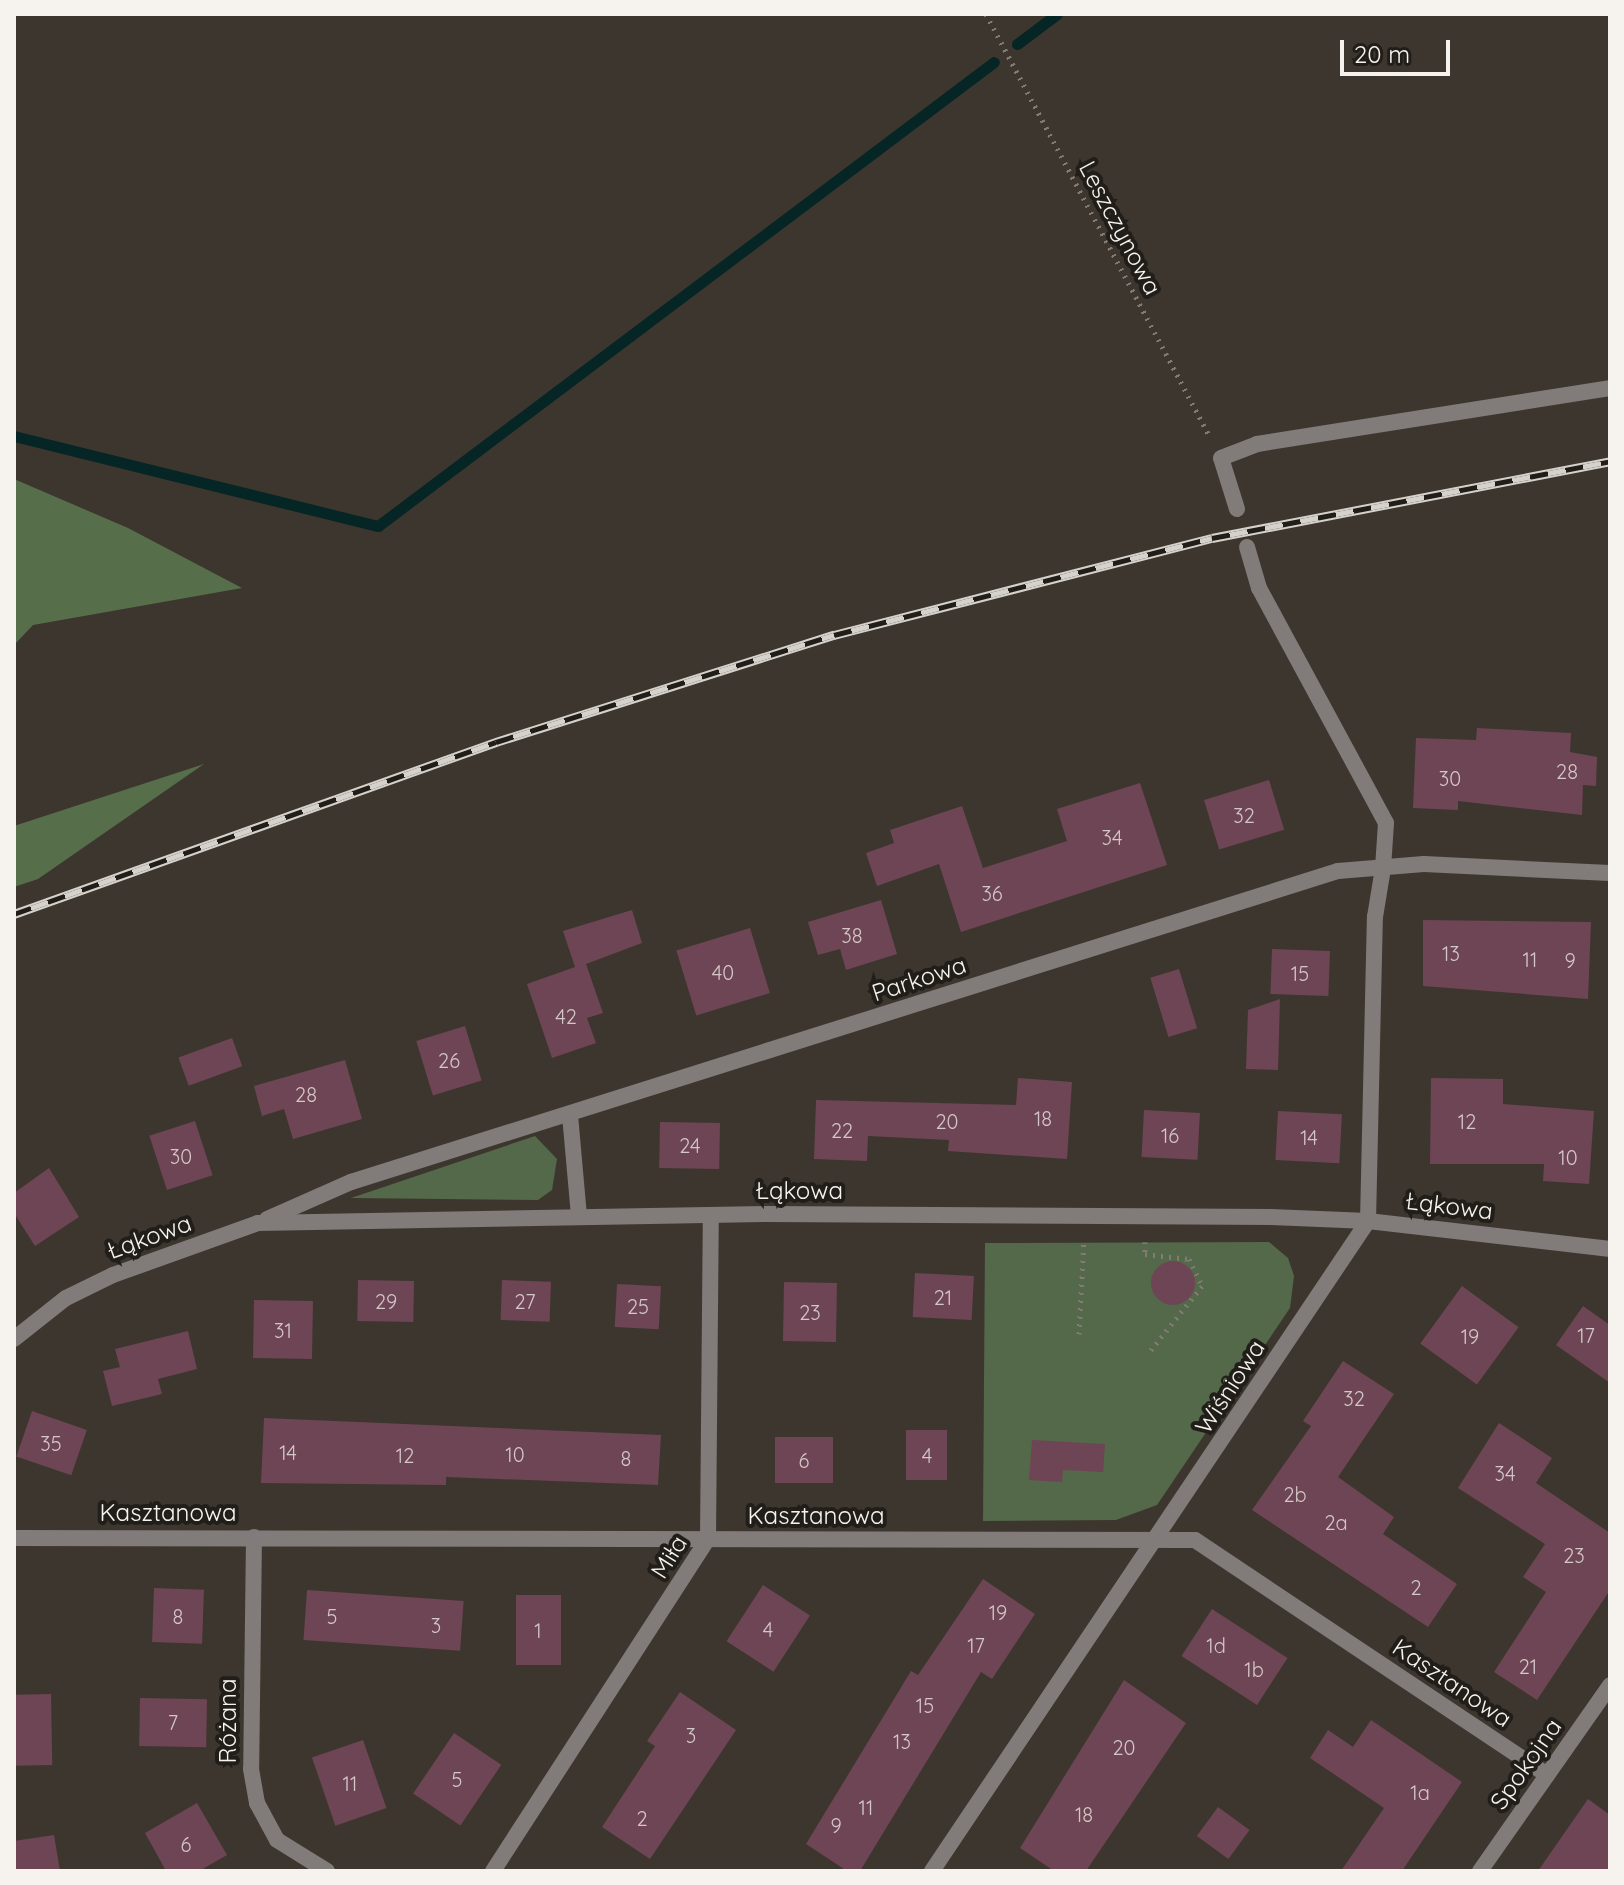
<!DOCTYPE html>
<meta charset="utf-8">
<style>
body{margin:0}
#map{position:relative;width:1624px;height:1885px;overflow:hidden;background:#3d362e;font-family:Quicksand,sans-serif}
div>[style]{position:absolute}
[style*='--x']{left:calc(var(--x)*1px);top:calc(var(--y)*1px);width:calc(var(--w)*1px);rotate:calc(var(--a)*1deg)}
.green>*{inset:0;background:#54684a}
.forest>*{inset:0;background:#576e4b}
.stream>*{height:11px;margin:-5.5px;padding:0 5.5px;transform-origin:5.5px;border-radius:5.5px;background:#062626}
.building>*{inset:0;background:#6e4554;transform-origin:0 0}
.round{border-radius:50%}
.path>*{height:5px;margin-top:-2.5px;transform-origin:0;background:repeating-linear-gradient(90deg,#817b74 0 2px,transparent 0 8px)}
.lane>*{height:16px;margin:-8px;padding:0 8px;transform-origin:8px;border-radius:8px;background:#817b79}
.street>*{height:16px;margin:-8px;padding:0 8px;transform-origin:8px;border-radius:8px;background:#817b79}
.rail>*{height:9px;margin-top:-4.5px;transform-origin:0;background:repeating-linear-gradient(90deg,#211e1a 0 18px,#d5d1cb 0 36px);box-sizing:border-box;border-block:2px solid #d5d1cb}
span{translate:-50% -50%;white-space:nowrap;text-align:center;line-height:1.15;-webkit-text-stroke:8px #211e1a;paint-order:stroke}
.number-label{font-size:20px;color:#d4c7c7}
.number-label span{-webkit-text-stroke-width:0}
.street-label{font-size:24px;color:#f6f2ed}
.frame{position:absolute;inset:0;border:16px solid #f6f2ed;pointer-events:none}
.scale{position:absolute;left:1340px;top:40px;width:110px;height:36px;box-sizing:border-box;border:4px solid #f6f2ed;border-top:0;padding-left:10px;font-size:24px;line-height:28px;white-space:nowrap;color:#f6f2ed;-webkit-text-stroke:6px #211e1a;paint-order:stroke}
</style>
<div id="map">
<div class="green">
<i style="clip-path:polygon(535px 1136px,557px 1159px,552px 1190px,538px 1200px,351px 1198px)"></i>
<i style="clip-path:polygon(1269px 1242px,1288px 1258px,1294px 1276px,1290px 1308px,1157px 1505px,1116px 1520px,983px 1521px,985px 1243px)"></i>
</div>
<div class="forest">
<i style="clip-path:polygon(14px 479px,128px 528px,242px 588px,33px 625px,14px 645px)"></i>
<i style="clip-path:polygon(204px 764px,38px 879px,14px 887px,14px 826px)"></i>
</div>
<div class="stream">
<i style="--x:1017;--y:44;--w:50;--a:-36.9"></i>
<i style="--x:14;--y:436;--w:375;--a:13.9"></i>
<i style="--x:378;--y:526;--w:771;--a:-36.99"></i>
</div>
<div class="building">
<i style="clip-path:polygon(1477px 728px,1571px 733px,1570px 752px,1597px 757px,1596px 786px,1583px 785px,1582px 815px,1458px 801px,1458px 810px,1413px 808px,1416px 738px,1476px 740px)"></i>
<i style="left:1269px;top:780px;width:52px;height:68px;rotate:73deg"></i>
<i style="clip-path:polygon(1140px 783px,1167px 865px,961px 932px,939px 864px,877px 886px,866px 853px,894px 843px,890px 830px,962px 806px,983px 868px,1067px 841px,1057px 809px)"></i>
<i style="clip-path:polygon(881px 900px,897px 954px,846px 970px,840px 949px,818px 955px,808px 922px)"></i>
<i style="clip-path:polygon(632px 910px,642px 943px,586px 964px,603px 1013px,587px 1018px,596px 1043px,552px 1058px,527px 984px,575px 967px,563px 931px)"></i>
<i style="clip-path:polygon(1423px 920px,1591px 922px,1588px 999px,1423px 986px)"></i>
<i style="left:750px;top:928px;width:68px;height:77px;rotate:73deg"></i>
<i style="left:1272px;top:949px;width:58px;height:45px;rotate:2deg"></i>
<i style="left:1179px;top:969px;width:62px;height:30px;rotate:73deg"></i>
<i style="clip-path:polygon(1280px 999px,1278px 1070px,1246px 1069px,1248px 1010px)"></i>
<i style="left:465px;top:1026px;width:57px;height:51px;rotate:73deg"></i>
<i style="left:232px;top:1038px;width:30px;height:57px;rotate:70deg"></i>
<i style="clip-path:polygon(345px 1060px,362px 1119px,293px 1139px,284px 1109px,262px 1116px,254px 1086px)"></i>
<i style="clip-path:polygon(1018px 1078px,1072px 1082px,1067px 1159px,948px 1151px,949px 1140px,868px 1136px,867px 1161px,814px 1159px,816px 1100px,1016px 1105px)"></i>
<i style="clip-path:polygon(1431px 1078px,1503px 1079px,1503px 1104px,1594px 1111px,1589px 1184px,1543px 1181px,1544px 1164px,1430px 1164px)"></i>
<i style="left:1144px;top:1110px;width:56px;height:47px;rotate:3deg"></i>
<i style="left:1278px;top:1111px;width:64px;height:49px;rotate:3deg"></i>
<i style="left:195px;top:1121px;width:57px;height:48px;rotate:72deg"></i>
<i style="left:660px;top:1122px;width:60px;height:46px;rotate:1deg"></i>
<i style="clip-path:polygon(49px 1168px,79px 1217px,35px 1246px,14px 1213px,14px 1193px)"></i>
<i class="round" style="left:1151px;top:1261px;width:44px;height:44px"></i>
<i style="left:915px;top:1273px;width:59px;height:44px;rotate:3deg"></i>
<i style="left:358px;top:1280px;width:56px;height:41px;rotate:1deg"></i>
<i style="left:502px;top:1280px;width:49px;height:40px;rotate:2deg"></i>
<i style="left:784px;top:1282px;width:53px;height:59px;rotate:1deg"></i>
<i style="left:617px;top:1284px;width:44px;height:43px;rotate:3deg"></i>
<i style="left:1462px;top:1286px;width:70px;height:71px;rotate:36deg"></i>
<i style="left:254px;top:1300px;width:59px;height:58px;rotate:1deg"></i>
<i style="clip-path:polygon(1583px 1306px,1610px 1325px,1610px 1383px,1556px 1345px)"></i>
<i style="clip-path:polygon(188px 1331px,197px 1369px,158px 1379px,162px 1394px,112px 1406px,103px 1371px,120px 1367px,115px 1349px)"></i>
<i style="clip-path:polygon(1343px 1361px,1394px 1394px,1338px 1477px,1394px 1517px,1383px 1534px,1457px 1584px,1428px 1627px,1252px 1510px,1311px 1426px,1303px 1421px)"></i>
<i style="left:32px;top:1411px;width:58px;height:48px;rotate:19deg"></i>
<i style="clip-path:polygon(264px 1418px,661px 1435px,658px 1485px,446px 1477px,446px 1485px,261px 1483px)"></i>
<i style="clip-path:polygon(1499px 1423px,1552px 1458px,1536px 1483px,1610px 1533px,1610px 1590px,1537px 1700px,1494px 1672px,1546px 1592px,1523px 1577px,1545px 1544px,1458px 1488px)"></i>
<i style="left:906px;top:1430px;width:41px;height:50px"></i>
<i style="left:775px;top:1437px;width:58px;height:46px"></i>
<i style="clip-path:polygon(1032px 1440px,1105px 1444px,1103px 1472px,1063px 1470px,1062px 1482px,1029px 1480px)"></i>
<i style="clip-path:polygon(983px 1579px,1035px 1614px,992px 1679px,981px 1672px,860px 1871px,847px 1871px,806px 1844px,911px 1671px,918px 1675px)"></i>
<i style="left:763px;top:1585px;width:56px;height:67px;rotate:33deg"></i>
<i style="left:154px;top:1588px;width:50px;height:54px;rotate:2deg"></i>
<i style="left:307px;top:1590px;width:157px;height:50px;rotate:4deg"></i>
<i style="left:516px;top:1595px;width:45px;height:70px"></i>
<i style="left:1212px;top:1609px;width:90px;height:56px;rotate:33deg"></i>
<i style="clip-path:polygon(1124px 1680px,1186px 1723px,1086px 1871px,1054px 1871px,1020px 1848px)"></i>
<i style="clip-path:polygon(680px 1692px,736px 1730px,650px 1859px,602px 1827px,655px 1746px,647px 1741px)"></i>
<i style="left:51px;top:1694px;width:71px;height:37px;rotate:89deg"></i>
<i style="left:140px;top:1698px;width:67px;height:48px;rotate:1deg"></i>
<i style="clip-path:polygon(1371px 1720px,1462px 1782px,1402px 1871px,1341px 1871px,1384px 1808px,1310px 1758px,1328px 1730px,1353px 1747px)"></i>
<i style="left:454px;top:1733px;width:57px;height:73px;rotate:34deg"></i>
<i style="left:363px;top:1740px;width:72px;height:54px;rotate:71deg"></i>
<i style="clip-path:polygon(1588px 1799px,1610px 1815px,1610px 1871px,1538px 1871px)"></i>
<i style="clip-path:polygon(197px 1803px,227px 1855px,199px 1871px,166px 1871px,145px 1833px)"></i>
<i style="left:1218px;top:1807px;width:39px;height:36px;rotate:36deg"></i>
<i style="clip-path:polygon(54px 1835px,60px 1871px,14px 1871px,14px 1841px)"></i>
</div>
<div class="path">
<i style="--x:986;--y:14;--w:479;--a:62.1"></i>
<i style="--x:1145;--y:1242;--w:12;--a:90"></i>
<i style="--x:1145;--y:1254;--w:44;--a:6.5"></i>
<i style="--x:1189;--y:1259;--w:30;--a:64"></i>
<i style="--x:1202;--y:1286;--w:82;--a:128.6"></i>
<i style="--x:1079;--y:1334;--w:95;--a:-87"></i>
</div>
<div class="lane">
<i style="--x:1237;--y:509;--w:53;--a:-107.4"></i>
<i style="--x:1221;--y:458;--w:39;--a:-21"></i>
<i style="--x:1257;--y:444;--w:357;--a:-9"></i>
<i style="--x:1247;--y:547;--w:43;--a:73.7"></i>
<i style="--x:1259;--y:588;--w:267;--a:61.6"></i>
<i style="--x:1386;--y:823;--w:45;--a:93.8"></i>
</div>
<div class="street">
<i style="--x:570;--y:1115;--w:100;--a:84.9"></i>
<i style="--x:267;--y:1219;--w:92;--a:-23.8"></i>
<i style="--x:351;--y:1182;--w:1035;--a:-17.49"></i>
<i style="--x:1338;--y:871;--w:86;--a:-4.7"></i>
<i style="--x:1424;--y:864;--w:186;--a:2.8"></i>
<i style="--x:14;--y:1339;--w:66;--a:-38.3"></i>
<i style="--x:66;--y:1298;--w:52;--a:-26.1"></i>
<i style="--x:113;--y:1275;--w:154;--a:-19.7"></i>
<i style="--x:258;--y:1223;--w:509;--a:-1.01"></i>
<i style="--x:767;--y:1214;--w:504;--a:0.34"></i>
<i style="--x:1271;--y:1217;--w:97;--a:2.4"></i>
<i style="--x:1368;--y:1221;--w:244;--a:6.6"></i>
<i style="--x:254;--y:1537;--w:232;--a:90.7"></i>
<i style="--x:251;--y:1769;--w:35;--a:80"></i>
<i style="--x:257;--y:1803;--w:42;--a:61.6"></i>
<i style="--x:277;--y:1840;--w:59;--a:31.8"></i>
<i style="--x:14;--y:1538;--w:1181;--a:0.1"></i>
<i style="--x:1195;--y:1540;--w:423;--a:33.7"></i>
<i style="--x:493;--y:1871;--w:396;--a:-57.1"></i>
<i style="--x:708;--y:1539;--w:324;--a:-89.5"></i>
<i style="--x:932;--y:1871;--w:783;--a:-56.15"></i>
<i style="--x:1368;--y:1221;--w:304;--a:-88.7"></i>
<i style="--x:1375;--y:917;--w:50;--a:-80.7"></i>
<i style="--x:1480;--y:1871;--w:227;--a:-55"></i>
</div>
<div class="rail">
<i style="--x:14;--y:914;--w:512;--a:-19.64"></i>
<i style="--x:496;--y:742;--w:355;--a:-17.6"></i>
<i style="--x:834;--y:635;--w:390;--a:-14.4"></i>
<i style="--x:1212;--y:538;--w:405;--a:-10.9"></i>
</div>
<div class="number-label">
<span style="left:1567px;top:771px">28</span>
<span style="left:1450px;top:778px">30</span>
<span style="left:1244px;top:815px">32</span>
<span style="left:1112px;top:837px">34</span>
<span style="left:992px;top:893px">36</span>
<span style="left:852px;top:935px">38</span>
<span style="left:1451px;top:953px">13</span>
<span style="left:1530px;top:959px">11</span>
<span style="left:1570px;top:960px">9</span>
<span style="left:723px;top:972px">40</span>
<span style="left:1300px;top:973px">15</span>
<span style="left:566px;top:1016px">42</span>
<span style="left:449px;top:1060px">26</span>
<span style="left:306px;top:1094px">28</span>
<span style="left:1043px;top:1118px">18</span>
<span style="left:947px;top:1121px">20</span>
<span style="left:1467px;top:1121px">12</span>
<span style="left:842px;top:1130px">22</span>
<span style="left:1170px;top:1135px">16</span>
<span style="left:1309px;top:1137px">14</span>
<span style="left:690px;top:1145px">24</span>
<span style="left:181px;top:1156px">30</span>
<span style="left:1568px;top:1157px">10</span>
<span style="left:943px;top:1297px">21</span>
<span style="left:386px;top:1301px">29</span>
<span style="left:525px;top:1301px">27</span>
<span style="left:638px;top:1306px">25</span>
<span style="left:810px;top:1312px">23</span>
<span style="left:283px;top:1330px">31</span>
<span style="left:1586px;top:1335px">17</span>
<span style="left:1470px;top:1336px">19</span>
<span style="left:1354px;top:1398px">32</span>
<span style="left:51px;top:1443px">35</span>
<span style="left:288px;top:1452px">14</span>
<span style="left:515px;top:1454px">10</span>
<span style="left:405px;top:1455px">12</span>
<span style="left:927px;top:1455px">4</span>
<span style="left:626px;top:1458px">8</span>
<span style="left:804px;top:1460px">6</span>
<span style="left:1505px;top:1473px">34</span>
<span style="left:1295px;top:1494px">2b</span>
<span style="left:1336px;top:1522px">2a</span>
<span style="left:1574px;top:1555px">23</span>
<span style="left:1416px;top:1587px">2</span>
<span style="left:998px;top:1612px">19</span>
<span style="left:178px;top:1616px">8</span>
<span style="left:332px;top:1616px">5</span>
<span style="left:436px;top:1625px">3</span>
<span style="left:768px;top:1629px">4</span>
<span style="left:538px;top:1630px">1</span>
<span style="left:976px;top:1645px">17</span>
<span style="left:1216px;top:1645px">1d</span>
<span style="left:1528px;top:1666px">21</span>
<span style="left:1254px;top:1669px">1b</span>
<span style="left:925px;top:1705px">15</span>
<span style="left:173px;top:1722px">7</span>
<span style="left:691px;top:1735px">3</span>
<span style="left:902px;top:1741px">13</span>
<span style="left:1124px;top:1747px">20</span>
<span style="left:457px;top:1779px">5</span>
<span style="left:350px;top:1783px">11</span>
<span style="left:1420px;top:1792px">1a</span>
<span style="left:866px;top:1807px">11</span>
<span style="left:1084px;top:1814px">18</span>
<span style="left:642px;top:1818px">2</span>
<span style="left:836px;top:1825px">9</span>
<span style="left:186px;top:1844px">6</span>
</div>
<div class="street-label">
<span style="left:1120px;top:228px;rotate:62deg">Leszczynowa</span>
<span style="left:919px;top:979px;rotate:-18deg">Parkowa</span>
<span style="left:799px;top:1191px">Łąkowa</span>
<span style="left:1449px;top:1206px;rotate:7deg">Łąkowa</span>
<span style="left:149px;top:1237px;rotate:-20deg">Łąkowa</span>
<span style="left:1230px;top:1387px;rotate:-57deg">Wiśniowa</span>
<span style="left:168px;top:1513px">Kasztanowa</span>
<span style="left:816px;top:1516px">Kasztanowa</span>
<span style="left:669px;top:1557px;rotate:-58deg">Miła</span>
<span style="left:1452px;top:1683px;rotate:34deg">Kasztanowa</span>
<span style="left:228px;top:1721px;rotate:-90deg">Różana</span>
<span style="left:1526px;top:1764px;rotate:-55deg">Spokojna</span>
</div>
<div class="frame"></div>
<div class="scale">20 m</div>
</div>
